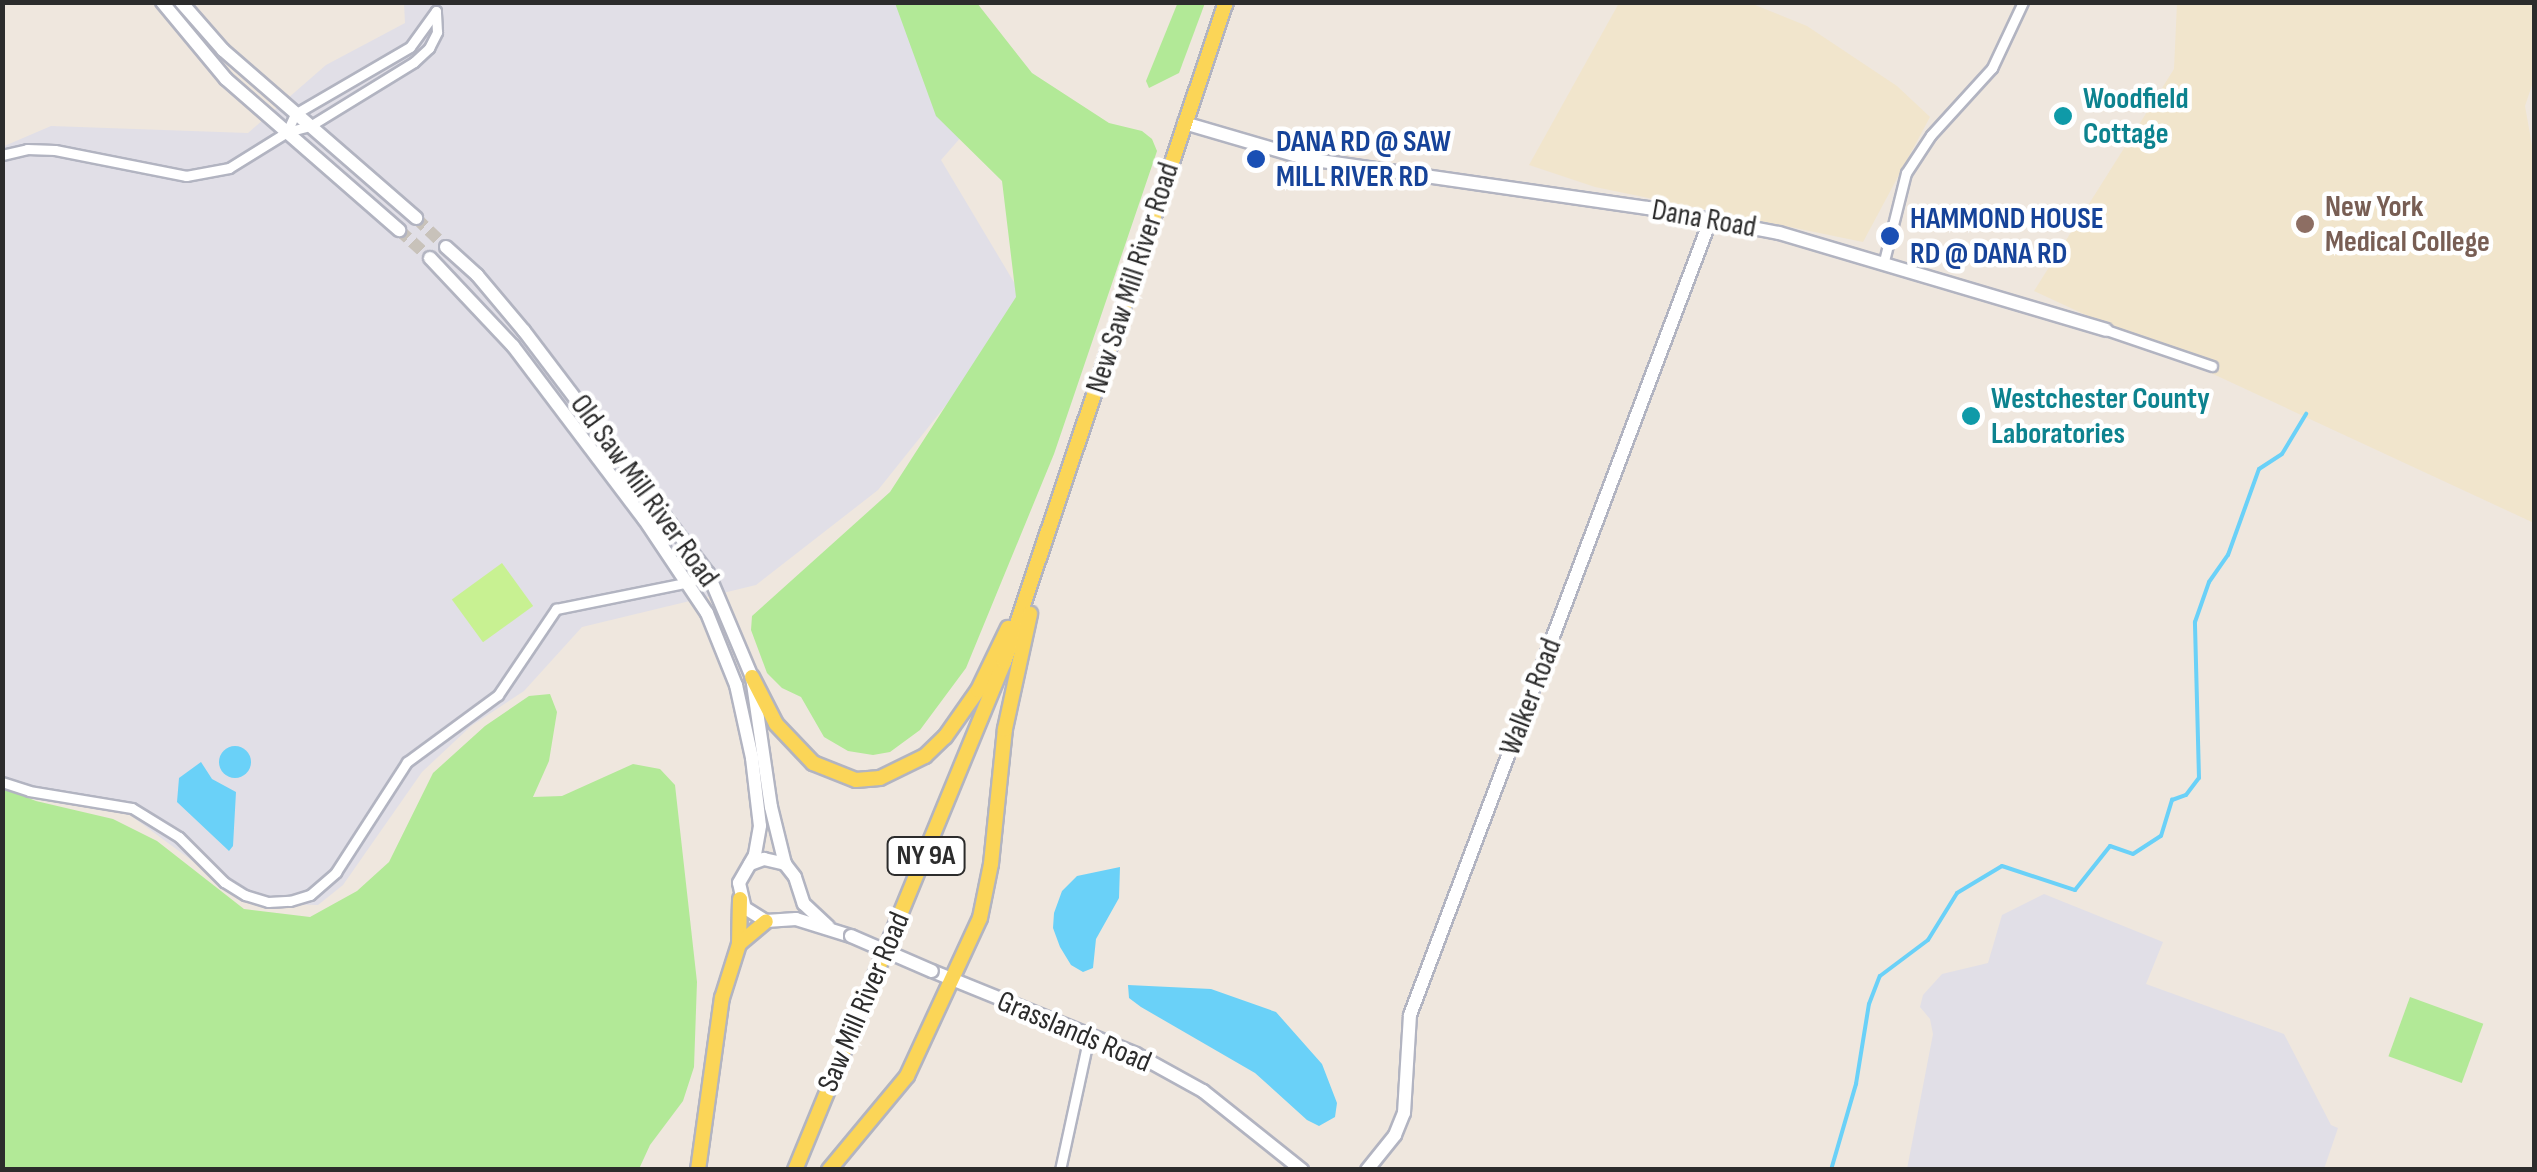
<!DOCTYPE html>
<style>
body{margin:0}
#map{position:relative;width:2537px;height:1172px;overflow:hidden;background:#efe7de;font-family:"Sofia Sans Condensed",sans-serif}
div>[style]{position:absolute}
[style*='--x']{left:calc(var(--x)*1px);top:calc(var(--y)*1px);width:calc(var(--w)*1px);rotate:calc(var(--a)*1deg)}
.industrial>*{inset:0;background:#e1dfe7}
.education>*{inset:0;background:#f1e5cc}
.green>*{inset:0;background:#b2e997;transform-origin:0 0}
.pitch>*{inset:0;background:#c8f192;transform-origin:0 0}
.water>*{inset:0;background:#6ad1f8}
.round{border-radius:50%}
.stream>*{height:4px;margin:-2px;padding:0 2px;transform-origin:2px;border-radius:2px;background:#6ad1f8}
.secondary-tunnel>*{height:12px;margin-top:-6px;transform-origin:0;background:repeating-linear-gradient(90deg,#c8c2ba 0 12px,transparent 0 18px)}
.roads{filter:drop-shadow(2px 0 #b2b4c1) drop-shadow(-2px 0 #b2b4c1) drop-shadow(0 2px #b2b4c1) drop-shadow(0 -2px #b2b4c1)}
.street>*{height:9px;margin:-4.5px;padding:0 4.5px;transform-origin:4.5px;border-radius:4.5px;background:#fff}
.secondary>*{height:12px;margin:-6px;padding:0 6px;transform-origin:6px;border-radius:6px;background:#fff}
.primary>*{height:14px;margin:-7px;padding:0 7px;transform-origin:7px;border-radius:7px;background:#fbd557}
.bridges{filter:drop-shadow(2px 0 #b2b4c1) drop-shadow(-2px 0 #b2b4c1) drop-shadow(0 2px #b2b4c1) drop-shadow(0 -2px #b2b4c1)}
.secondary-bridge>*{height:12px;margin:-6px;padding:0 6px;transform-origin:6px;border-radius:6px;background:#fff}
.dots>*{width:28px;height:28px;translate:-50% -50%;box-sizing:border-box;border:5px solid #fff;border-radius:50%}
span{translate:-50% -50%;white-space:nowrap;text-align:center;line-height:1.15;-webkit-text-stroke:9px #fff;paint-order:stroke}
.shield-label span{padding:2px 8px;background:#fff;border:2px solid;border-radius:8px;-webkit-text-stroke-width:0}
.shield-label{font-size:28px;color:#2c2c2c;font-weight:700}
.culture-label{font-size:30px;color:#0d838f;font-weight:700}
.left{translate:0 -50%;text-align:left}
.transit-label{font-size:30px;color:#164399;font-weight:700}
.education-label{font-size:30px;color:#785e54;font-weight:700}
.street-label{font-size:30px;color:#2c2c2c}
.frame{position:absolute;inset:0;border:5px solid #2c2c2c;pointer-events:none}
</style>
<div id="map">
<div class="industrial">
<i style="clip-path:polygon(404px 3px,922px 3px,969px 128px,941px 160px,1027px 304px,878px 490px,756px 585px,582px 627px,524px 691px,471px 726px,422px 772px,343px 885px,318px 905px,251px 904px,130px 815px,3px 785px,2px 147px,51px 126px,248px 133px,326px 65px,405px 23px)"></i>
<i style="clip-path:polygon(2044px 894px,2163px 942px,2146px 984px,2284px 1034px,2331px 1125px,2338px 1128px,2324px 1169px,1907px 1169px,1933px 1034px,1930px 1019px,1920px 1007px,1923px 995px,1942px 974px,1988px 963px,2002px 915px)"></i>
</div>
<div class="education">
<i style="clip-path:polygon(1619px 3px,1750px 3px,1807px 26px,1897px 86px,1930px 117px,1863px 242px,1595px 187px,1529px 165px)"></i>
<i style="clip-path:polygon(2177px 3px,2534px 3px,2534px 79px,2525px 106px,2534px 157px,2534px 523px,2034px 291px,2174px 69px)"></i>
</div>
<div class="green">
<i style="clip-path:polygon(1178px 2px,1205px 3px,1179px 73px,1149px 88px,1146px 81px)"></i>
<i style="clip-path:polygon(895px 3px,977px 3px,1032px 73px,1109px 123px,1142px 131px,1152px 139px,1157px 151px,1054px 454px,966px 668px,920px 730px,890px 752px,873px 755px,848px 751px,824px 737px,801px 697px,782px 688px,767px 673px,751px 630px,752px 616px,890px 492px,1016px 297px,1002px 181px,936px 116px)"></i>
<i style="clip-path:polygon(550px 694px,557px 712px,549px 761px,533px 797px,562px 796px,633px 764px,660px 769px,675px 785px,697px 982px,694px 1067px,683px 1101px,650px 1145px,639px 1169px,3px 1169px,3px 788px,36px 801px,113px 819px,157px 841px,244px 909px,310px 917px,357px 891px,389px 862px,433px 773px,485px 726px,529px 696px)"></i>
<i style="left:2410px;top:997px;width:78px;height:63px;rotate:20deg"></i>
</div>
<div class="pitch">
<i style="left:502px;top:563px;width:53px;height:62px;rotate:54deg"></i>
</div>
<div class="water">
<i class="round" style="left:219px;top:746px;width:32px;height:32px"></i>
<i style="clip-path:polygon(201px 762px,212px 779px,236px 792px,233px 846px,229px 851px,177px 802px,179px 778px)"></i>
<i style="clip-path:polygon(1120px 867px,1119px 898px,1096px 939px,1093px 968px,1083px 972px,1071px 965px,1060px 947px,1053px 928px,1054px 913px,1062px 891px,1077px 876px)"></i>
<i style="clip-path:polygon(1128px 985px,1211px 989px,1276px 1012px,1322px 1064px,1337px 1103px,1335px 1117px,1319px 1126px,1307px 1120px,1255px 1073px,1141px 1007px,1129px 998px)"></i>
</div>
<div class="stream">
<i style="--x:1831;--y:1170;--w:90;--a:-73.8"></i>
<i style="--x:1856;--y:1084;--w:81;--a:-80.8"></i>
<i style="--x:1869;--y:1004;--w:30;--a:-69"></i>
<i style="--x:1880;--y:976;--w:60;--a:-36.9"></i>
<i style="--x:1928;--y:940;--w:55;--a:-58.3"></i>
<i style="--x:1957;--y:893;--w:52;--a:-31"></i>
<i style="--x:2002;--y:866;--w:77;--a:18.2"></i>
<i style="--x:2075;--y:890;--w:56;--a:-51.5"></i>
<i style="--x:2110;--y:846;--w:24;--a:19"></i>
<i style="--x:2133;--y:854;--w:33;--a:-33"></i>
<i style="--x:2161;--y:836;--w:38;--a:-73"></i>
<i style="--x:2172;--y:800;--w:15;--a:-20"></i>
<i style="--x:2186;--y:795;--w:21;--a:-53"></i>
<i style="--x:2199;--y:778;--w:156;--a:-91.5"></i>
<i style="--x:2195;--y:622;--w:42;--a:-70.7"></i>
<i style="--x:2209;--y:582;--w:33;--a:-55"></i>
<i style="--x:2228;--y:555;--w:91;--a:-70.2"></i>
<i style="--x:2259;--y:469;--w:27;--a:-33"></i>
<i style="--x:2282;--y:454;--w:47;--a:-59"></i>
</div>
<div class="secondary-tunnel">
<i style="--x:416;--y:218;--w:42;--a:44"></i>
<i style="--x:399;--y:230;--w:42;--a:42.1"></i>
</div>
<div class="roads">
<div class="street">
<i style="--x:2;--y:155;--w:26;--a:-13"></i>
<i style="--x:27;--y:149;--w:28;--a:2"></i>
<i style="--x:55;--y:150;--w:134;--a:11.2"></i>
<i style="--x:186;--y:176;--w:44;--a:-10.5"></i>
<i style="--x:229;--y:168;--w:68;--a:-31.8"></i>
<i style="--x:287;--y:132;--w:24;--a:-15"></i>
<i style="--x:310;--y:126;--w:122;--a:-31.6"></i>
<i style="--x:414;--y:62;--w:21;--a:-43"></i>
<i style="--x:429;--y:48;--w:18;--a:-63"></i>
<i style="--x:437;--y:32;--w:21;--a:-93"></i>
<i style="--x:436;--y:11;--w:44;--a:125.8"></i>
<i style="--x:410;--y:47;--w:133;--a:149.8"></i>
<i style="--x:295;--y:114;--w:20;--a:114"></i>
<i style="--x:1884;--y:261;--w:91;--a:-76"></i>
<i style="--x:1906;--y:173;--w:45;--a:-56.7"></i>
<i style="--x:1931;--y:135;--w:91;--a:-47.7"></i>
<i style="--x:1992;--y:68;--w:73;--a:-64.8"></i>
<i style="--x:2106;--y:330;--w:112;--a:18.8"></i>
<i style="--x:2;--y:782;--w:28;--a:18"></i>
<i style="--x:29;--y:791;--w:104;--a:9.4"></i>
<i style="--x:132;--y:808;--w:55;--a:31.7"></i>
<i style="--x:179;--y:837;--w:64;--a:45"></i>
<i style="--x:224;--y:882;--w:25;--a:32"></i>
<i style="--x:245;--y:895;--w:24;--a:17"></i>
<i style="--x:268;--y:902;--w:22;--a:-3"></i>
<i style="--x:290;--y:901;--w:21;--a:-17"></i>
<i style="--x:310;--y:895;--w:35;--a:-41"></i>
<i style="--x:336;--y:872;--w:131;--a:-57.2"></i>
<i style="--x:407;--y:762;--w:113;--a:-36.4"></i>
<i style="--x:498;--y:695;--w:104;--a:-56"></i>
<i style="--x:556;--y:609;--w:137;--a:-11.4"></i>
<i style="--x:690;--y:582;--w:20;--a:-27"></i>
<i style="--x:1060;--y:1170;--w:137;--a:-77.8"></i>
</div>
<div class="secondary">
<i style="--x:162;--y:2;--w:100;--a:50.3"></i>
<i style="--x:226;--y:79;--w:230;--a:41.1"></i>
<i style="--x:181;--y:2;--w:64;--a:48.8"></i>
<i style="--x:223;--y:50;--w:256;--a:41"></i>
<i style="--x:1184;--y:123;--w:128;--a:16.3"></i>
<i style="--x:1307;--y:159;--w:345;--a:8.2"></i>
<i style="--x:1648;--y:208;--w:133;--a:10.8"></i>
<i style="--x:1779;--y:233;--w:341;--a:16.5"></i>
<i style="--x:446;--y:247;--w:42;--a:42.1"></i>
<i style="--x:477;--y:275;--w:73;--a:50"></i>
<i style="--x:524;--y:331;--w:304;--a:52.8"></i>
<i style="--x:708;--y:573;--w:113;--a:67.1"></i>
<i style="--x:752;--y:677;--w:131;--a:81.7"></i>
<i style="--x:771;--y:807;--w:59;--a:76.2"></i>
<i style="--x:785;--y:864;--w:16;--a:52"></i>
<i style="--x:795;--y:877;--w:28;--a:72"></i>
<i style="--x:804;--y:904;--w:33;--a:43"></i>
<i style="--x:430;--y:258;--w:121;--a:46.7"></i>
<i style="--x:513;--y:346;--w:217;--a:52.9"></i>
<i style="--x:644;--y:519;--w:113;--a:56.2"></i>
<i style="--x:707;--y:613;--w:78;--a:68.1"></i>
<i style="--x:736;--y:685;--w:75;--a:77.6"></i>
<i style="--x:752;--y:758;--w:68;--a:83.3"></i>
<i style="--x:760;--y:826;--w:29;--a:100"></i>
<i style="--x:755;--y:855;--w:32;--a:120"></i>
<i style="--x:739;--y:883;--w:26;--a:77"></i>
<i style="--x:745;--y:908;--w:25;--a:32"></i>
<i style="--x:766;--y:921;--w:30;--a:-4"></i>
<i style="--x:796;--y:919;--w:58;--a:17.2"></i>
<i style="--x:750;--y:864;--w:15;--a:-20"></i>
<i style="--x:764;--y:859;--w:22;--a:13"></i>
<i style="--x:932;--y:971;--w:220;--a:22.1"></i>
<i style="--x:1136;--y:1054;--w:77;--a:28.9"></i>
<i style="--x:1203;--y:1091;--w:127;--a:38.6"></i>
<i style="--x:1367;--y:1170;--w:45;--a:-51.3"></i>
<i style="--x:1395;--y:1135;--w:24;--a:-68"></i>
<i style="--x:1404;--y:1113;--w:98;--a:-86.5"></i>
<i style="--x:1410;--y:1015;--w:849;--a:-69.3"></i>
</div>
<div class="primary">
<i style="--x:752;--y:677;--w:53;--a:62.9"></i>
<i style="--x:776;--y:724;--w:54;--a:46.5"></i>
<i style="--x:813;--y:763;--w:46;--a:21.6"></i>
<i style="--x:856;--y:780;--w:24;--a:-5"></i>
<i style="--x:880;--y:778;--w:50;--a:-26.1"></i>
<i style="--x:925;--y:756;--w:28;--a:-44"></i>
<i style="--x:945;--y:737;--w:57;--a:-54.9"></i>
<i style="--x:978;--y:690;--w:69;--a:-64.2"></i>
<i style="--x:739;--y:944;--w:45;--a:-88.7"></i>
<i style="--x:698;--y:1170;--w:174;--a:-82.1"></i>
<i style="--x:722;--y:998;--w:57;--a:-72.5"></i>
<i style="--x:739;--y:944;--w:35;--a:-40"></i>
<i style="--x:795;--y:1170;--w:549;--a:-67.64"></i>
<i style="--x:1004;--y:662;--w:696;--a:-71.41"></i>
<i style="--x:829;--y:1170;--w:122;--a:-50.3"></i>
<i style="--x:907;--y:1076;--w:174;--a:-65.2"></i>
<i style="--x:980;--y:918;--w:55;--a:-78.5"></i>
<i style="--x:991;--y:864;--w:136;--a:-84.1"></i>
<i style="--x:1005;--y:729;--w:118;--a:-77.7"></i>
</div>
</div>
<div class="bridges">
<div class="secondary-bridge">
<i style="--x:851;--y:936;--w:88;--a:23.4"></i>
</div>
</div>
<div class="dots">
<i style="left:2063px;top:116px;background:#0f9aa8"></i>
<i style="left:1256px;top:159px;background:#1a4fb4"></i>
<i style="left:2305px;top:224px;background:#8d6e63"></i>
<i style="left:1890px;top:236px;background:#1a4fb4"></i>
<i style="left:1971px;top:416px;background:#0f9aa8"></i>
</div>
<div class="shield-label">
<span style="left:926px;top:856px">NY 9A</span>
</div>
<div class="culture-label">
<span class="left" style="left:2083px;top:116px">Woodfield<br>Cottage</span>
<span class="left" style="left:1991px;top:416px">Westchester County<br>Laboratories</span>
</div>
<div class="transit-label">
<span class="left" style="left:1276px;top:159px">DANA RD @ SAW<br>MILL RIVER RD</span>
<span class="left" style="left:1910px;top:236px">HAMMOND HOUSE<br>RD @ DANA RD</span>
</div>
<div class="education-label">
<span class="left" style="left:2325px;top:224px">New York<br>Medical College</span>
</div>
<div class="street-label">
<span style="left:1704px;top:219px;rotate:10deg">Dana Road</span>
<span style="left:1133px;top:278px;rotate:-72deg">New Saw Mill River Road</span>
<span style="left:644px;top:491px;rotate:54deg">Old Saw Mill River Road</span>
<span style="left:1531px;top:697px;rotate:-69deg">Walker Road</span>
<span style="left:864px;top:1002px;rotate:-67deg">Saw Mill River Road</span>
<span style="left:1074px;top:1032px;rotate:23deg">Grasslands Road</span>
</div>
<div class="frame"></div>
</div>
